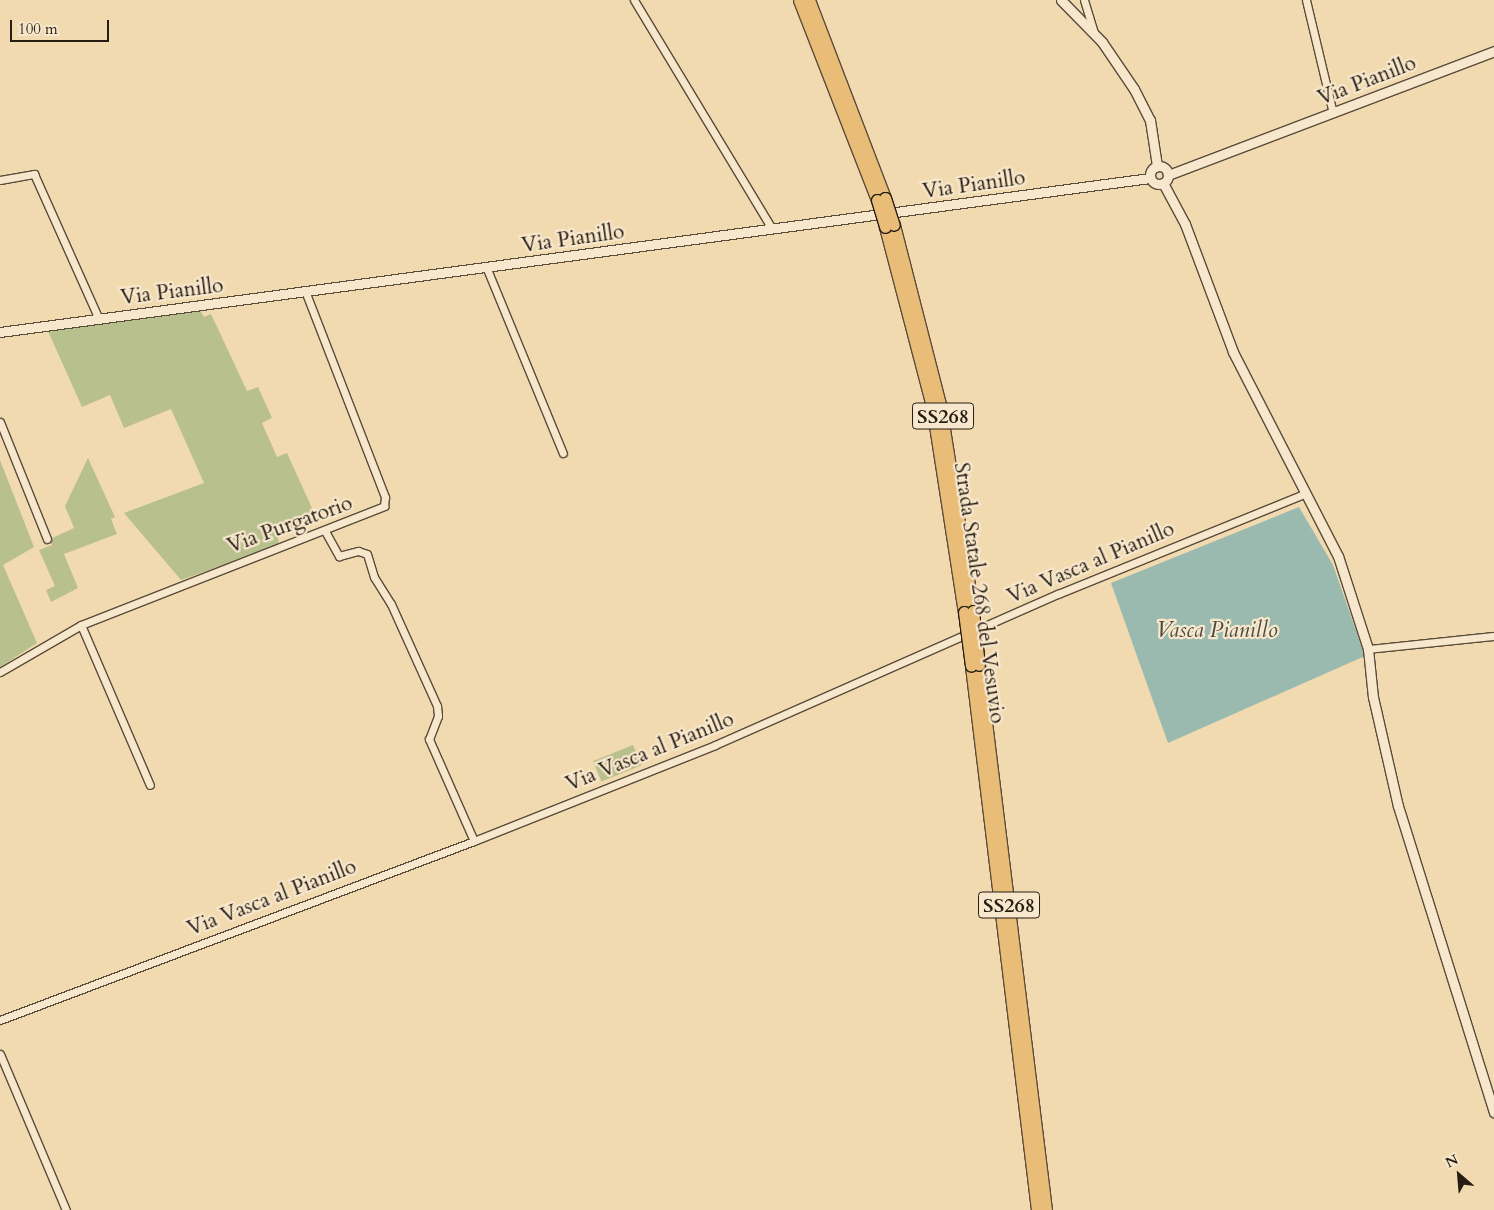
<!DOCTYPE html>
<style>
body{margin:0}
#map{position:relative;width:1494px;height:1210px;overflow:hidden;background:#f2dab0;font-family:Cardo,serif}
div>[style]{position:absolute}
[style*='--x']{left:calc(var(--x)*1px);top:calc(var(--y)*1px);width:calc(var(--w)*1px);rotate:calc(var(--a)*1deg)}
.green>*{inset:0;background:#b8c08d;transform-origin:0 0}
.water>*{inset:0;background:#9bbaaf}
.roads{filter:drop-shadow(1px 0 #594c3a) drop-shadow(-1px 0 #594c3a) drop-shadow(0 1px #594c3a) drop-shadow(0 -1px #594c3a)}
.minor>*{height:7px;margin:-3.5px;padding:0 3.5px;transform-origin:3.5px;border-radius:3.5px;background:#f7e7cc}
.tertiary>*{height:9px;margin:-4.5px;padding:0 4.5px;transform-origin:4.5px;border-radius:4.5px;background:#f7e7cc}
.tertiary>.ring{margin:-4.5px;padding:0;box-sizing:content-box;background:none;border:9px solid #f7e7cc;border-radius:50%}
.trunk>*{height:11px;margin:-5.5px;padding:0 5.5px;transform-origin:5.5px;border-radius:5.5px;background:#e9bd78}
.bridges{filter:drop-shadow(1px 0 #261c12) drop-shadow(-1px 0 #261c12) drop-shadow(0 1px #261c12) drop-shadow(0 -1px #261c12)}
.trunk-bridge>*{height:11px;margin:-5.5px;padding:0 5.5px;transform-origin:5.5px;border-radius:5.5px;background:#e9bd78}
span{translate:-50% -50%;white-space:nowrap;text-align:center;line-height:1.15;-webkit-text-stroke:4.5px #f7e7cc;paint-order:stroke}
.shield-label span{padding:1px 4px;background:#f7e7cc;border:1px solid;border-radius:4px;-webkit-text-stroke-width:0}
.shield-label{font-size:20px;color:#261c12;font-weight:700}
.street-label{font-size:21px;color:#261c12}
.water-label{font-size:22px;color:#494b41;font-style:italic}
.north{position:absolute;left:1434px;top:1150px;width:50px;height:50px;-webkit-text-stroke:4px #f7e7cc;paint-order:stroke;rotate:333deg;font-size:14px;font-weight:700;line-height:20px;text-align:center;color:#261c12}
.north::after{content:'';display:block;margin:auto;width:18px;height:22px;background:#261c12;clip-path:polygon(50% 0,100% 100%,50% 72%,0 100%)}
.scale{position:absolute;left:10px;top:20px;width:99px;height:22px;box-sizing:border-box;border:2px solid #261c12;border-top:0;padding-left:6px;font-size:15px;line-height:18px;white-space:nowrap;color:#261c12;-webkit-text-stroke:4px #f7e7cc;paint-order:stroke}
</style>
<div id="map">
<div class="green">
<i style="clip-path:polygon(200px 310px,204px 317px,211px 314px,247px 391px,258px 387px,272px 418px,262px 423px,277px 457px,287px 453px,317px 519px,278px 538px,279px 545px,181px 580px,124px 513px,204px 483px,171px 409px,124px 428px,110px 395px,82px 407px,47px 329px)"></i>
<i style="clip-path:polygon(88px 458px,115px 517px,111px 519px,117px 534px,64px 554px,78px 588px,51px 602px,46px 590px,55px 586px,39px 550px,52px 545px,50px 539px,74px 528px,65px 506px)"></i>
<i style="clip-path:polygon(0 460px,34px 547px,3px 565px,37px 643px,0 667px)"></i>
<i style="left:633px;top:745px;width:22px;height:43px;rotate:68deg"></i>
</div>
<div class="water">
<i style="clip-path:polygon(1299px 507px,1333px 565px,1365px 656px,1168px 743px,1111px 583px)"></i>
</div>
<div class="roads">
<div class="minor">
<i style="--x:634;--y:0;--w:267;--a:58.9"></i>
<i style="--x:1084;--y:0;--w:34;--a:73"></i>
<i style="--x:1306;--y:0;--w:116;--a:76.6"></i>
<i style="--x:0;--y:180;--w:35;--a:-10"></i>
<i style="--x:34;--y:174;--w:159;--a:65.9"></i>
<i style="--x:487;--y:269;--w:199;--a:67.6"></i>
<i style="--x:0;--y:422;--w:126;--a:68.1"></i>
<i style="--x:325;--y:531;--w:29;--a:61"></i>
<i style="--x:339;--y:556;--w:20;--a:-15"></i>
<i style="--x:358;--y:551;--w:9;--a:18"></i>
<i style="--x:367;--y:554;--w:24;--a:73"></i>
<i style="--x:374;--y:577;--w:32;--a:58"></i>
<i style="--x:391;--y:604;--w:112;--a:65.7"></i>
<i style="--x:437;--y:706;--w:10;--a:84"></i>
<i style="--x:438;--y:716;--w:25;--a:111"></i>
<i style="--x:429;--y:739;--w:111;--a:66.2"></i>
<i style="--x:81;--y:625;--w:174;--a:66.7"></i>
<i style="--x:1368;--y:649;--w:127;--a:-5.9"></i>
<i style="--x:0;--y:672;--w:94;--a:-30.1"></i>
<i style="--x:81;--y:625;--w:326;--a:-21.4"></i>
<i style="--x:384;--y:506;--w:9;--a:-84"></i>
<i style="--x:385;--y:497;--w:219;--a:-111.2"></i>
<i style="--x:0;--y:1020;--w:507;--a:-20.69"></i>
<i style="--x:474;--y:841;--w:259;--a:-21.7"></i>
<i style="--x:715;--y:745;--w:375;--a:-23.8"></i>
<i style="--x:1058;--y:594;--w:266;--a:-22.1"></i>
<i style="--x:0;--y:1054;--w:169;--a:67.1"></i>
</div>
<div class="tertiary">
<i style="--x:1061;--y:0;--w:59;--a:45.7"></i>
<i style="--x:1102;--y:42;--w:57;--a:55.8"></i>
<i style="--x:1134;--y:89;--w:35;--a:63"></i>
<i style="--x:1150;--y:120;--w:47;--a:81.3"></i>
<i class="ring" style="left:1150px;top:166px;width:9px;height:9px"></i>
<i style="--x:1168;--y:175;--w:349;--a:-20.8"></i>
<i style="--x:1163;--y:183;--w:47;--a:61.8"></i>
<i style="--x:1185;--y:224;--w:137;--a:69.4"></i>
<i style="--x:1233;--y:352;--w:229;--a:62.8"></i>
<i style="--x:1338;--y:556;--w:98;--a:72.1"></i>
<i style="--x:1368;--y:649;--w:48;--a:84.1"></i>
<i style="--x:1373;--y:697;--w:112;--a:77.1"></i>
<i style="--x:1398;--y:806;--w:321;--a:72.6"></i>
<i style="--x:0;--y:332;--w:1160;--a:-7.63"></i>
</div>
<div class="trunk">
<i style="--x:799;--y:0;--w:215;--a:68.7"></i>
<i style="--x:809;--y:0;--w:212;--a:69"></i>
<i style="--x:894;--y:225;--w:185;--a:75.6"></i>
<i style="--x:940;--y:404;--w:210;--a:80.9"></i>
<i style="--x:885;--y:227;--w:185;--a:75.3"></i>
<i style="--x:932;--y:406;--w:208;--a:81.2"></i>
<i style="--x:979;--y:665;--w:549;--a:82.99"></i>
<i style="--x:971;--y:666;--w:548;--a:83.08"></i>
</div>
</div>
<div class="bridges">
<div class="trunk-bridge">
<i style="--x:885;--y:198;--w:28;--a:72"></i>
<i style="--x:877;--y:200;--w:28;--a:73"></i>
<i style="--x:973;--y:611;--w:54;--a:83.7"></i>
<i style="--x:964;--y:612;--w:54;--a:82.6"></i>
</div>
</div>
<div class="shield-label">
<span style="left:943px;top:416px">SS268</span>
<span style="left:1009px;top:905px">SS268</span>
</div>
<div class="street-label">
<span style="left:1367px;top:81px;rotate:-21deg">Via Pianillo</span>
<span style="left:974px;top:185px;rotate:-8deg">Via Pianillo</span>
<span style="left:573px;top:239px;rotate:-8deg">Via Pianillo</span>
<span style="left:172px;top:292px;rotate:-7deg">Via Pianillo</span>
<span style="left:290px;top:525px;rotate:-20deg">Via Purgatorio</span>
<span style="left:1091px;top:563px;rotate:-23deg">Via Vasca al Pianillo</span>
<span style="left:979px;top:593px;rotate:82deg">Strada Statale 268 del Vesuvio</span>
<span style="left:650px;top:752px;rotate:-22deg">Via Vasca al Pianillo</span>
<span style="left:272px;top:898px;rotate:-21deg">Via Vasca al Pianillo</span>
</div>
<div class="water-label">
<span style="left:1217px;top:631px">Vasca Pianillo</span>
</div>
<div class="north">N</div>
<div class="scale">100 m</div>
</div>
